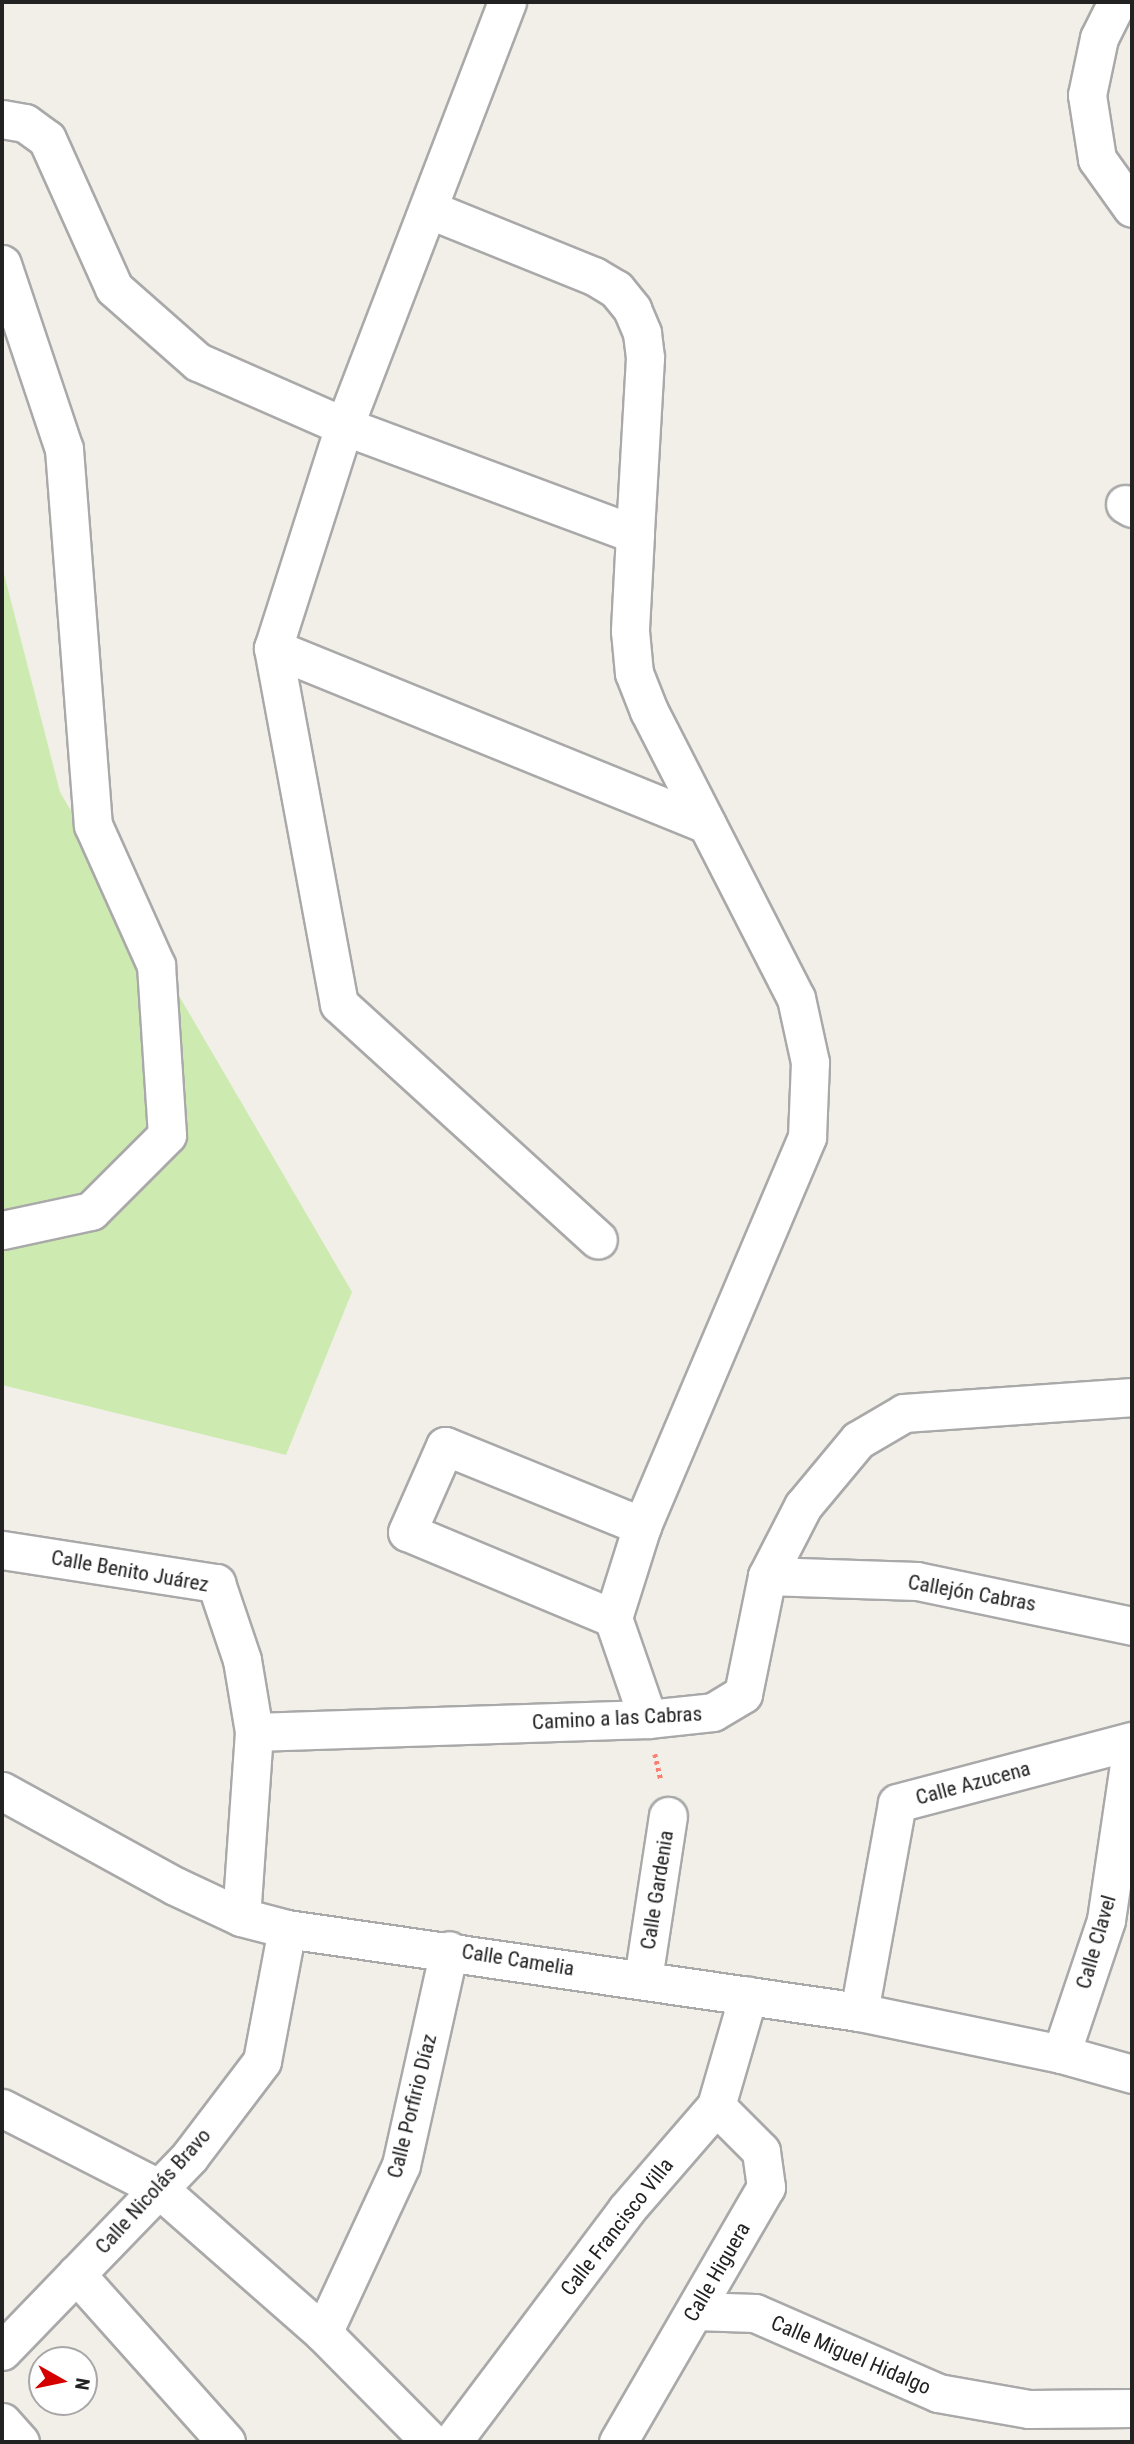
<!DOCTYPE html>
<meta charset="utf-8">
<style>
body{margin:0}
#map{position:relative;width:1134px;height:2444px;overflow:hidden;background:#f2efe9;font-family:"Roboto Condensed",sans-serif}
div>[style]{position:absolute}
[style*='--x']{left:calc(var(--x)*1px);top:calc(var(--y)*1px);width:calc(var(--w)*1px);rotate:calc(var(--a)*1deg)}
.grass>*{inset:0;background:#cdebb0}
.path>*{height:4.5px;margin-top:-2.25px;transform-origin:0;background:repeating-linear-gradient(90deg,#fa8072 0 3.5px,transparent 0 7px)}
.roads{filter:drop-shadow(2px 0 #a9a9a9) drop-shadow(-2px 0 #a9a9a9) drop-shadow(0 2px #a9a9a9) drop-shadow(0 -2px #a9a9a9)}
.minor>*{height:37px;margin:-18.5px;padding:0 18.5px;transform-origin:18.5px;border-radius:18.5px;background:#fff}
span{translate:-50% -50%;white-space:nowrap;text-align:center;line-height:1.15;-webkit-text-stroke:6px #fff;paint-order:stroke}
.street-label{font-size:21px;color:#222}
.frame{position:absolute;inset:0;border:4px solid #222;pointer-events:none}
.north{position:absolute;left:28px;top:2346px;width:70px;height:70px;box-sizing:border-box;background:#fff;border:2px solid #a7a7a7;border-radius:50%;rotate:99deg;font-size:19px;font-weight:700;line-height:28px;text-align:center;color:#222}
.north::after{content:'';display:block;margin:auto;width:24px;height:32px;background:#d40000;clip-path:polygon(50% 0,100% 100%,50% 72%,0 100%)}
</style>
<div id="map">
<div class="grass">
<i style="clip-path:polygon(2px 566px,60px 792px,352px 1292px,286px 1455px,2px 1385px)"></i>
</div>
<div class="path">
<i style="--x:655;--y:1754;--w:27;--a:77"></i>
</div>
<div class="roads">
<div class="minor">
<i style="--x:507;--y:2;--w:454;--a:111"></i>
<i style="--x:344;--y:426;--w:233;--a:107.7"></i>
<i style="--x:273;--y:648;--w:362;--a:79.5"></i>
<i style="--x:339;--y:1004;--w:350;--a:42.3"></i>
<i style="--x:1117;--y:2;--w:40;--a:116.6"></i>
<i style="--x:1099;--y:38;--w:58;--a:101.9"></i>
<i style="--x:1087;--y:95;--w:65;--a:81.1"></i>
<i style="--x:1097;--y:159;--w:60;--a:54.5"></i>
<i style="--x:2;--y:119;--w:23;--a:10"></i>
<i style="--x:25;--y:123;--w:27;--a:36"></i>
<i style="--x:47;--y:139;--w:163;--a:65.8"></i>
<i style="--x:114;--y:288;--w:112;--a:41.4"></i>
<i style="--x:198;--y:362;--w:159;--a:23.7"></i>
<i style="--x:344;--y:426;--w:310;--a:20.4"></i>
<i style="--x:635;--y:534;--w:97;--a:93"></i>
<i style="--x:630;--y:631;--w:42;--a:84.6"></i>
<i style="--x:634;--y:673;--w:41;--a:68.5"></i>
<i style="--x:649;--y:711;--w:322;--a:62.9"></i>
<i style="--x:796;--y:998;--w:66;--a:77.7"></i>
<i style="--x:810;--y:1062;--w:75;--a:92.3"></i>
<i style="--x:807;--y:1137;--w:423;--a:113"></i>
<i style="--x:642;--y:1526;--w:96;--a:107.5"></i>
<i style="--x:428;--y:209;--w:179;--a:22"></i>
<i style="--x:594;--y:276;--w:26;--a:31"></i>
<i style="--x:616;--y:289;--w:26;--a:51"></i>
<i style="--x:632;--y:309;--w:26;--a:67"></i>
<i style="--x:642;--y:333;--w:25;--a:83"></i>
<i style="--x:645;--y:358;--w:176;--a:93.3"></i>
<i style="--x:2;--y:264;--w:195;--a:71.5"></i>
<i style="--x:64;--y:449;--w:377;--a:85.6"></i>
<i style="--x:93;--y:825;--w:154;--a:65.8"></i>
<i style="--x:156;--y:965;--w:170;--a:86.3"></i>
<i style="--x:167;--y:1135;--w:107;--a:135"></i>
<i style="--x:91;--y:1211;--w:91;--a:167.9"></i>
<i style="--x:1125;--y:504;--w:8;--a:30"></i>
<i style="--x:273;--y:648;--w:468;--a:22.1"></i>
<i style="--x:2;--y:1550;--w:217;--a:8.8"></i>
<i style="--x:216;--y:1583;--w:81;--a:71.3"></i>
<i style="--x:242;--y:1660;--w:73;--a:80.5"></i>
<i style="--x:254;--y:1732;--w:185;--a:94"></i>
<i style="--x:767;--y:1576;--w:150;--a:1.9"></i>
<i style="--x:917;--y:1581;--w:220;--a:11.8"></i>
<i style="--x:613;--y:1618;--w:223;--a:-157.3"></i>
<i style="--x:407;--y:1532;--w:94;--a:-66.2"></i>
<i style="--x:445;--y:1446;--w:213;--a:22.1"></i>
<i style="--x:613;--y:1618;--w:107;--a:70.9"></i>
<i style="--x:254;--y:1732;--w:394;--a:-1.9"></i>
<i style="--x:648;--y:1719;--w:65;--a:-6.1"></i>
<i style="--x:713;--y:1712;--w:35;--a:-31"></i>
<i style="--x:743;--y:1694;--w:120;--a:-78.5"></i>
<i style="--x:767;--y:1576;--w:79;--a:-62.8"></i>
<i style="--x:803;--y:1506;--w:86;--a:-50.2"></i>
<i style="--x:858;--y:1440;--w:53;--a:-30.4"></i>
<i style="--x:904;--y:1413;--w:229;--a:-4"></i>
<i style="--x:2;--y:1791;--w:197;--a:28.8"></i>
<i style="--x:175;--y:1886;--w:73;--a:25.2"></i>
<i style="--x:241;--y:1917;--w:48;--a:14.6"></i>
<i style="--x:287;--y:1929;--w:578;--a:8.26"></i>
<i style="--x:859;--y:2012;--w:206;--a:11.7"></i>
<i style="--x:1061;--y:2054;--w:74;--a:15.7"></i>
<i style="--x:643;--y:1979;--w:165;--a:-81.3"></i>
<i style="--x:859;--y:2012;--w:212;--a:-79.7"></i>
<i style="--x:897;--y:1803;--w:243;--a:-14.8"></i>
<i style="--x:1061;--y:2054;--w:141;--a:-71.4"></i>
<i style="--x:1106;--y:1920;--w:178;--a:-81.6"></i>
<i style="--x:2;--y:2108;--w:175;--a:27.1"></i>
<i style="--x:158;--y:2188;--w:220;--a:41.3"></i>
<i style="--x:323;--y:2333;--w:153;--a:45.3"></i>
<i style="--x:76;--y:2274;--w:225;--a:48.2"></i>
<i style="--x:695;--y:2311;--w:60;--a:1.9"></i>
<i style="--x:755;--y:2313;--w:200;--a:23.6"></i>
<i style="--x:938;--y:2393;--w:92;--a:10"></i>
<i style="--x:1029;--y:2409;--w:103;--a:-0.6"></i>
<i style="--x:323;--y:2333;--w:185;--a:-65.1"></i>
<i style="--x:401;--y:2165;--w:220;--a:-77.4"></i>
<i style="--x:2;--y:2351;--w:271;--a:-46"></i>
<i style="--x:190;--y:2156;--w:119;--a:-52.8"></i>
<i style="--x:262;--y:2061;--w:134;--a:-79.3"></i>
<i style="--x:2;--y:2422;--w:27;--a:48"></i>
<i style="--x:452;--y:2442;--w:290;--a:-53.1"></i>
<i style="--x:626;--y:2210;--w:138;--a:-49.1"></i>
<i style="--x:716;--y:2106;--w:115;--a:-73.8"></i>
<i style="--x:618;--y:2442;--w:295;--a:-59.9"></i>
<i style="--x:766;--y:2187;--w:36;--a:-98"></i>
<i style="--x:761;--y:2151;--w:64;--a:-135"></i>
</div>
</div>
<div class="street-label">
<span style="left:130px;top:1571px;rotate:10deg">Calle Benito Juárez</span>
<span style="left:972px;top:1593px;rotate:10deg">Callejón Cabras</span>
<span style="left:617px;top:1718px;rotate:-3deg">Camino a las Cabras</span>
<span style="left:973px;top:1783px;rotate:-15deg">Calle Azucena</span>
<span style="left:657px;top:1890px;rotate:-81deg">Calle Gardenia</span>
<span style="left:1096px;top:1942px;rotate:-74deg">Calle Clavel</span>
<span style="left:518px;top:1960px;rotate:9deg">Calle Camelia</span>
<span style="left:412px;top:2106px;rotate:-76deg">Calle Porfirio Díaz</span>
<span style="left:153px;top:2191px;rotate:-48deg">Calle Nicolás Bravo</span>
<span style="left:617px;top:2227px;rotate:-52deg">Calle Francisco Villa</span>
<span style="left:717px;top:2272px;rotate:-60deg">Calle Higuera</span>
<span style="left:851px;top:2355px;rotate:23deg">Calle Miguel Hidalgo</span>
</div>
<div class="frame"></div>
<div class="north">N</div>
</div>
